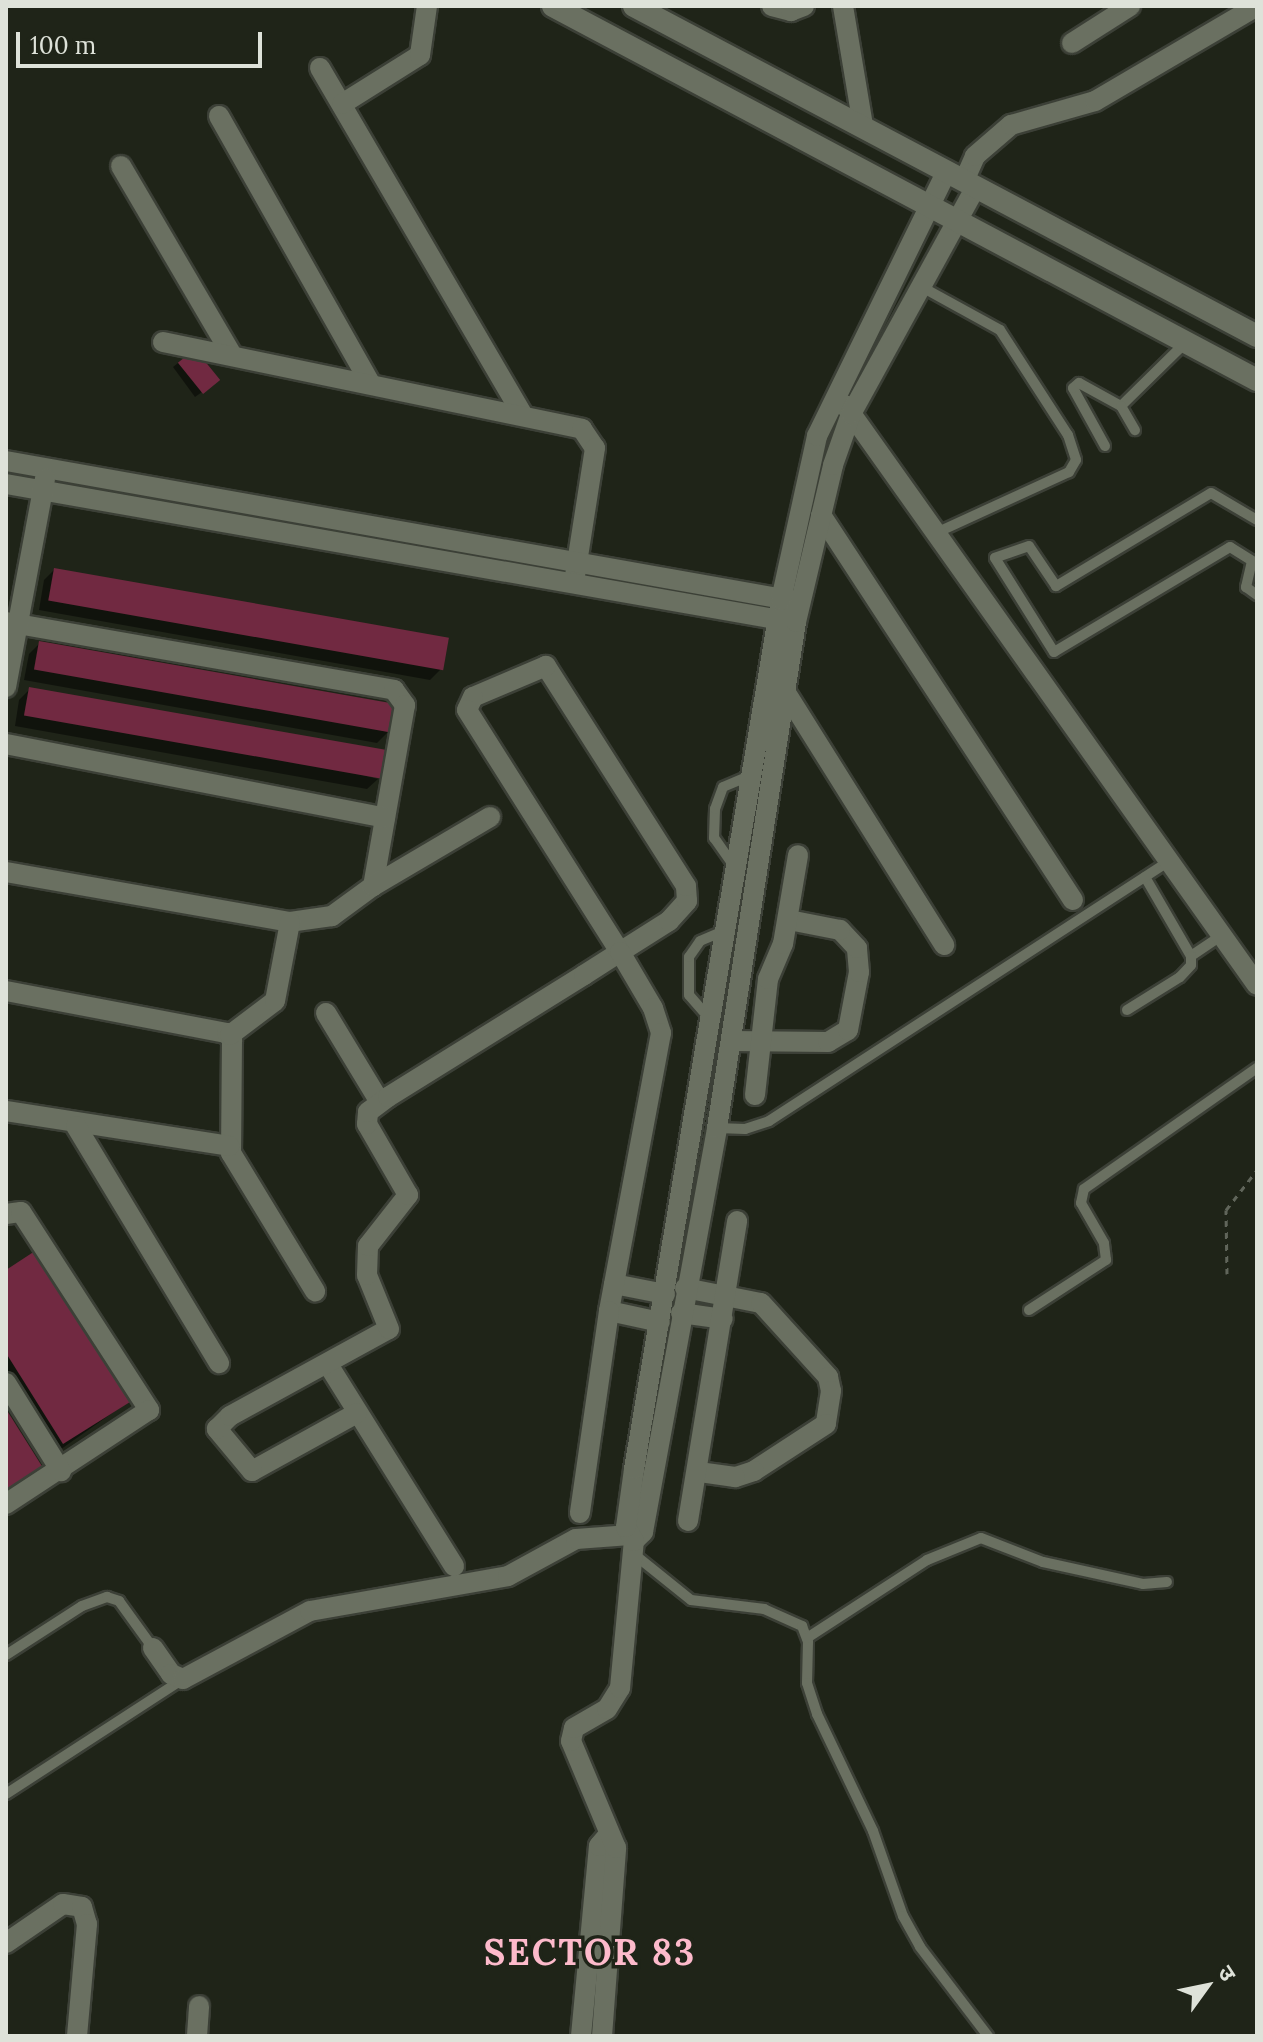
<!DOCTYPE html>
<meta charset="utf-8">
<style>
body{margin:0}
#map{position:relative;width:1263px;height:2042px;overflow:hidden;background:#1f2418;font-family:Lora,"Noto Sans Devanagari",serif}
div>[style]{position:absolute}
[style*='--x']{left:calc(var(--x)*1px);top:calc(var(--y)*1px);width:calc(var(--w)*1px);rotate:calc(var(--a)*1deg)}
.shadow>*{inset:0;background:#0007}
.building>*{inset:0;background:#712941;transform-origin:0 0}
.path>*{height:3px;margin-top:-1.5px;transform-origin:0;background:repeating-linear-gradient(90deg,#60655a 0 6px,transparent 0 12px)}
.roads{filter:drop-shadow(2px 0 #3c4037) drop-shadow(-2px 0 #3c4037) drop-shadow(0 2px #3c4037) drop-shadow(0 -2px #3c4037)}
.service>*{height:10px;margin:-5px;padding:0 5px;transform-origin:5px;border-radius:5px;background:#6a7061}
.minor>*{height:20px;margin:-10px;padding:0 10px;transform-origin:10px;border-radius:10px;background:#6a7061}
.tertiary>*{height:22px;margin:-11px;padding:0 11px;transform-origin:11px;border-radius:11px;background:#6a7061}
span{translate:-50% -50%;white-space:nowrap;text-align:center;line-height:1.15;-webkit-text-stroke:7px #1f2418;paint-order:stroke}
.district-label{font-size:36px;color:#fdbacb;font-weight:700;letter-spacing:2px}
.frame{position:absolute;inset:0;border:8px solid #dee2d9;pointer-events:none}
.north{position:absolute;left:1167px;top:1946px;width:80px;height:80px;-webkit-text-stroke:6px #1f2418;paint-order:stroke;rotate:57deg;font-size:22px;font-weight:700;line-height:32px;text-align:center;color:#dee2d9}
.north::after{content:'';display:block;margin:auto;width:28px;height:36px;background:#dee2d9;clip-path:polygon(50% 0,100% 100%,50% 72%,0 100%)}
.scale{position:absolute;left:16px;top:32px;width:246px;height:36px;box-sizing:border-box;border:4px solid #dee2d9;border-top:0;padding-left:10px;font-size:24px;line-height:28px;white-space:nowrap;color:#dee2d9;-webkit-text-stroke:6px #1f2418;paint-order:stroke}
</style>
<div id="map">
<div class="shadow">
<i style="clip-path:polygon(178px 363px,212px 385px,195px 397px,173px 367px)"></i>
<i style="clip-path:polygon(54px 570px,441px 669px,430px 680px,39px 610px,44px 580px)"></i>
<i style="clip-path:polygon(40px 643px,388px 732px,377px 743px,24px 680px,29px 654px)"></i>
<i style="clip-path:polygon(30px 689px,378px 779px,367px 789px,15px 726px,19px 700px)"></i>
<i style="clip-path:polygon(6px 1272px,128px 1402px,47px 1459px,6px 1394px)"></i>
</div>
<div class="building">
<i style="left:195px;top:349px;width:40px;height:22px;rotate:51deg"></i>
<i style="left:54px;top:568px;width:401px;height:33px;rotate:10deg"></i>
<i style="left:39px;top:641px;width:361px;height:29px;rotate:10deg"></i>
<i style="left:29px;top:687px;width:362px;height:29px;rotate:10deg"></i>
<i style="clip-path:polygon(35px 1251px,130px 1402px,63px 1444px,6px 1353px,6px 1270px)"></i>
<i style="clip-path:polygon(6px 1409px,45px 1471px,6px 1496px)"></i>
</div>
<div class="path">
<i style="--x:1227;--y:1274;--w:64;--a:-90.9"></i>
<i style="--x:1226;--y:1210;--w:51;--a:-52.2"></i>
</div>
<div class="roads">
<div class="service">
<i style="--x:920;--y:286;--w:91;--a:28.8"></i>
<i style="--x:1000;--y:330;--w:125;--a:57.1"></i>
<i style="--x:1068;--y:435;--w:26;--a:72"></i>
<i style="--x:1076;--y:460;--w:14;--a:120"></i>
<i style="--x:1069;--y:472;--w:144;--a:155.4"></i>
<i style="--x:1121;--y:406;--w:90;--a:-44.5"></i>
<i style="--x:1105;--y:446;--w:66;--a:-118.9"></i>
<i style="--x:1073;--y:388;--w:8;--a:-40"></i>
<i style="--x:1079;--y:383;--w:48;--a:28.7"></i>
<i style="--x:1121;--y:406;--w:28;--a:60"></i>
<i style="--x:1257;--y:520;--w:53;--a:-149.6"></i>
<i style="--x:1211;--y:493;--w:181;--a:149"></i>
<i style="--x:1056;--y:586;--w:48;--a:-124"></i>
<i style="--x:1029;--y:546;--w:36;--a:161"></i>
<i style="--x:995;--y:558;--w:111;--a:57.9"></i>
<i style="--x:1054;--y:652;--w:205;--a:-30.8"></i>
<i style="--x:1230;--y:547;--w:26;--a:32"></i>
<i style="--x:1252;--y:561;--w:27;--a:103"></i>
<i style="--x:1246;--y:587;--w:14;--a:36"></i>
<i style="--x:736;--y:869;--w:38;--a:-125"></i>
<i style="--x:714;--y:838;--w:29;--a:-88"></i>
<i style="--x:715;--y:809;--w:23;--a:-70"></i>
<i style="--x:723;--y:787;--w:30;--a:-23"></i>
<i style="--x:1145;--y:877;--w:91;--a:59.8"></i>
<i style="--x:1191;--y:956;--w:37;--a:-34"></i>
<i style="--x:1127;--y:1010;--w:62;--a:-31.9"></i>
<i style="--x:1180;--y:977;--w:16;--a:-47"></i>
<i style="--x:1191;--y:965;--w:9;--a:-90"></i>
<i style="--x:709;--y:1018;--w:30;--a:-131"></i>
<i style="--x:689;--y:995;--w:38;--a:-90"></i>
<i style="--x:689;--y:957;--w:19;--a:-55"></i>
<i style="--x:700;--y:941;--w:26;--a:-23"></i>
<i style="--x:717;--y:1128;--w:28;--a:2"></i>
<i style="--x:745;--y:1129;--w:25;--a:-18"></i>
<i style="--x:769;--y:1121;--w:478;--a:-33"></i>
<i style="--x:1029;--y:1310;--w:92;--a:-33"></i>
<i style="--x:1106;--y:1260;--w:17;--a:-97"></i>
<i style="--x:1104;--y:1243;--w:46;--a:-119.9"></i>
<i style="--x:1081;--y:1203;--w:14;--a:-78"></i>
<i style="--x:1084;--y:1189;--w:211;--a:-35"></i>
<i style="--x:635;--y:1555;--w:72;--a:38.8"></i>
<i style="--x:691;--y:1600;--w:74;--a:7"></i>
<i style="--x:764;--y:1609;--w:42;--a:24.1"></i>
<i style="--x:802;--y:1626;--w:17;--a:69"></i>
<i style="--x:808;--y:1642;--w:41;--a:91.4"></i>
<i style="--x:807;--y:1683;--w:33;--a:72"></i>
<i style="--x:817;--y:1714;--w:130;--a:64.4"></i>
<i style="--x:873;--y:1831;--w:90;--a:70.6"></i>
<i style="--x:903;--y:1916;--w:35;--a:61"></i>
<i style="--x:920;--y:1947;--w:112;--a:52.6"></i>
<i style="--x:807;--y:1638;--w:143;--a:-33"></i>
<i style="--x:927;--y:1560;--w:58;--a:-22.2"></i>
<i style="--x:981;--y:1538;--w:66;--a:21.2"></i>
<i style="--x:1043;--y:1562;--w:102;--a:12.4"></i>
<i style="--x:1143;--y:1584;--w:24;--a:-5"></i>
<i style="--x:6;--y:1655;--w:90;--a:-32.8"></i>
<i style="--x:82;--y:1606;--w:27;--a:-20"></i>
<i style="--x:107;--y:1597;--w:13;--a:18"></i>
<i style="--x:119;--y:1601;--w:58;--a:54.1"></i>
<i style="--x:6;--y:1794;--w:211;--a:-33"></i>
</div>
<div class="minor">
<i style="--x:772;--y:6;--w:20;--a:15"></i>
<i style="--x:791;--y:11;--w:14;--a:-21"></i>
<i style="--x:843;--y:6;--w:122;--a:80.5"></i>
<i style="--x:1072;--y:43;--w:69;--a:-32.5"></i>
<i style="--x:320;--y:68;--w:400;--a:59.7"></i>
<i style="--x:342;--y:104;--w:92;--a:-32.1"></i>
<i style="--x:420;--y:55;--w:49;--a:-81.9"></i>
<i style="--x:219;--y:116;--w:307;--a:60.5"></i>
<i style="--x:121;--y:166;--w:216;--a:59.6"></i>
<i style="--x:964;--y:181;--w:27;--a:-66"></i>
<i style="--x:975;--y:156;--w:48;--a:-40.7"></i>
<i style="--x:1011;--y:125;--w:87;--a:-15.9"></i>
<i style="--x:1095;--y:101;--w:188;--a:-30.4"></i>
<i style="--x:163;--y:342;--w:428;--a:11.7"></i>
<i style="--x:582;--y:429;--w:23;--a:56"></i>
<i style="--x:595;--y:448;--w:129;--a:98.9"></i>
<i style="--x:845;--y:405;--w:711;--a:54.61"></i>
<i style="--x:6;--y:461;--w:800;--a:10.07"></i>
<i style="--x:6;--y:484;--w:798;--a:9.96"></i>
<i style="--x:821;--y:515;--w:460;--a:56.8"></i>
<i style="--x:6;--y:622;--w:394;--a:9.9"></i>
<i style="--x:394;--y:690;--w:19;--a:54"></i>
<i style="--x:405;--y:705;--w:184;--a:100"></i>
<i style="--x:373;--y:886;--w:51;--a:143.8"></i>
<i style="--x:332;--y:916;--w:42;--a:171.9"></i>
<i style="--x:290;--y:922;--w:288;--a:-170"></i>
<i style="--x:6;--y:687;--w:212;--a:-79.4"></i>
<i style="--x:788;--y:696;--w:294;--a:57.9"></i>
<i style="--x:6;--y:744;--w:386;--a:11"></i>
<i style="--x:373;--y:886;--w:136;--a:-30.5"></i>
<i style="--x:6;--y:991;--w:225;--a:10.8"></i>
<i style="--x:227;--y:1033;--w:9;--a:54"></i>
<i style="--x:232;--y:1040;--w:113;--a:90.5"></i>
<i style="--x:231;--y:1153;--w:162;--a:58.7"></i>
<i style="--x:326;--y:1013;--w:104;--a:58.8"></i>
<i style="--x:230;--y:1035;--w:56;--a:-37.1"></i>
<i style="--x:275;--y:1001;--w:80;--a:-79.2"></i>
<i style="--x:731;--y:1041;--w:97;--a:0.6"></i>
<i style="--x:828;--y:1042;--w:23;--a:-31"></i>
<i style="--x:848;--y:1030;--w:59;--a:-79.3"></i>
<i style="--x:859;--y:972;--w:24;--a:-95"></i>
<i style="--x:857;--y:948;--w:25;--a:-133"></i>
<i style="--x:840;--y:930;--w:52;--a:-168.9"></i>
<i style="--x:755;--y:1095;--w:117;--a:-83.6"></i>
<i style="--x:768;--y:979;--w:38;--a:-67"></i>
<i style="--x:783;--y:944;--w:90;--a:-80.4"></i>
<i style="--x:6;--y:1111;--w:226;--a:8.9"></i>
<i style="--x:76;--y:1126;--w:277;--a:58.9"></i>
<i style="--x:6;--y:1214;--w:15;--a:-8"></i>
<i style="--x:21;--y:1212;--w:236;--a:57.1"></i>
<i style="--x:149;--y:1410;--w:171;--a:146.7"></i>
<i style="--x:614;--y:1284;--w:52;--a:11.1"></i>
<i style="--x:685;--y:1288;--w:77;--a:11.2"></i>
<i style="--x:761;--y:1303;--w:100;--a:47.8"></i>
<i style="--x:828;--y:1377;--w:14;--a:78"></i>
<i style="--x:831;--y:1391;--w:33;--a:99"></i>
<i style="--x:826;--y:1424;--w:86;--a:146.9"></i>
<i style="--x:754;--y:1471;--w:20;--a:162"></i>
<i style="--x:735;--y:1477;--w:37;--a:-172"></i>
<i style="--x:609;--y:1311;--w:52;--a:12.2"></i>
<i style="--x:681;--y:1313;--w:42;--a:8.1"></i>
<i style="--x:329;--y:1366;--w:236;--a:58"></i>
<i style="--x:6;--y:1383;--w:104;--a:58"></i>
<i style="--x:357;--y:1413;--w:120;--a:151.1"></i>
<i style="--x:252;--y:1471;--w:55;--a:-129.8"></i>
<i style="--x:217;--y:1429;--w:18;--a:-45"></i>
<i style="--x:230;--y:1416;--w:181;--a:-28.7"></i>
<i style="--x:389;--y:1329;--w:58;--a:-112.2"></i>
<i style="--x:367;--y:1275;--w:29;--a:-88"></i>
<i style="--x:368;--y:1246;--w:65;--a:-51.9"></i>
<i style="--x:408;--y:1195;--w:82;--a:-120"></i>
<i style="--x:367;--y:1124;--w:12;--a:-85"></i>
<i style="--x:368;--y:1112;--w:25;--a:-37"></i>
<i style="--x:388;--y:1097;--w:231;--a:-31.9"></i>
<i style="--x:584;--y:975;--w:43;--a:-32.6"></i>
<i style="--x:620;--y:952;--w:58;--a:-32.3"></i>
<i style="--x:669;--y:921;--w:27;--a:-48"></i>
<i style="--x:687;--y:901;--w:15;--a:-94"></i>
<i style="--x:686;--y:886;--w:261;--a:-122.5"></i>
<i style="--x:546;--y:666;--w:79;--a:157"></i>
<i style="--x:473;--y:697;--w:14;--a:115"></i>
<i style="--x:467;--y:710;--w:286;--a:57.7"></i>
<i style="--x:620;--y:952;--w:65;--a:59.5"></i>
<i style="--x:653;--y:1008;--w:26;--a:72"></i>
<i style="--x:661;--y:1033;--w:283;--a:100.6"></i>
<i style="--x:609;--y:1311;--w:204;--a:98.2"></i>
<i style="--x:688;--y:1521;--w:304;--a:-80.7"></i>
<i style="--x:634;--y:1541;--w:13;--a:-45"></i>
<i style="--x:643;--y:1532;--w:411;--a:-79.6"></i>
<i style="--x:717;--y:1128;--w:512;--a:-81.13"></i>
<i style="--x:796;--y:622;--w:161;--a:-76.7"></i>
<i style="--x:833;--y:465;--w:54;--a:-70.6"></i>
<i style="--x:851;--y:414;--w:259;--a:-61.2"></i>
<i style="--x:153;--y:1648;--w:32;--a:55"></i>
<i style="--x:171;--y:1674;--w:13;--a:23"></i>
<i style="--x:183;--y:1679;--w:144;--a:-28.2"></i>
<i style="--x:310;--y:1611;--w:201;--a:-10"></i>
<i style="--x:508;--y:1576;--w:77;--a:-28.6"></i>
<i style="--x:576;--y:1539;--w:54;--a:-4.2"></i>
<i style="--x:6;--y:1943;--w:69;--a:-34.4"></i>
<i style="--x:63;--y:1904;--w:19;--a:9"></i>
<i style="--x:82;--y:1907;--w:18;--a:74"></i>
<i style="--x:87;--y:1924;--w:112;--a:95.1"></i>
<i style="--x:197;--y:2036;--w:30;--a:-86"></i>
<i style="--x:581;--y:2036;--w:191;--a:-84.6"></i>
<i style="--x:599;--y:1846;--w:16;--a:-50"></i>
<i style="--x:602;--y:2036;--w:189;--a:-85.7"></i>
<i style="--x:616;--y:1848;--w:116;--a:-112.8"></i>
<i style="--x:571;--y:1741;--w:13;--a:-77"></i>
<i style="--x:574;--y:1728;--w:38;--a:-30"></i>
<i style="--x:607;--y:1709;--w:25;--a:-58"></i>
<i style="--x:620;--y:1688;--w:148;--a:-84.6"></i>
<i style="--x:634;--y:1541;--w:16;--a:-120"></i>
<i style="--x:626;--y:1527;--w:59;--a:-82.1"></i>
<i style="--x:634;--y:1469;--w:881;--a:-80.4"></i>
<i style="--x:781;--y:600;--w:168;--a:-77.6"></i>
<i style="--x:817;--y:436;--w:295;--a:-63.9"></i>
</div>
<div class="tertiary">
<i style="--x:553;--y:6;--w:797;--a:27.98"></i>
<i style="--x:634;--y:6;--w:705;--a:27.91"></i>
</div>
</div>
<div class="district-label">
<span style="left:590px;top:1953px">SECTOR 83</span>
</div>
<div class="frame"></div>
<div class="north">उ</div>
<div class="scale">100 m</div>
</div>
